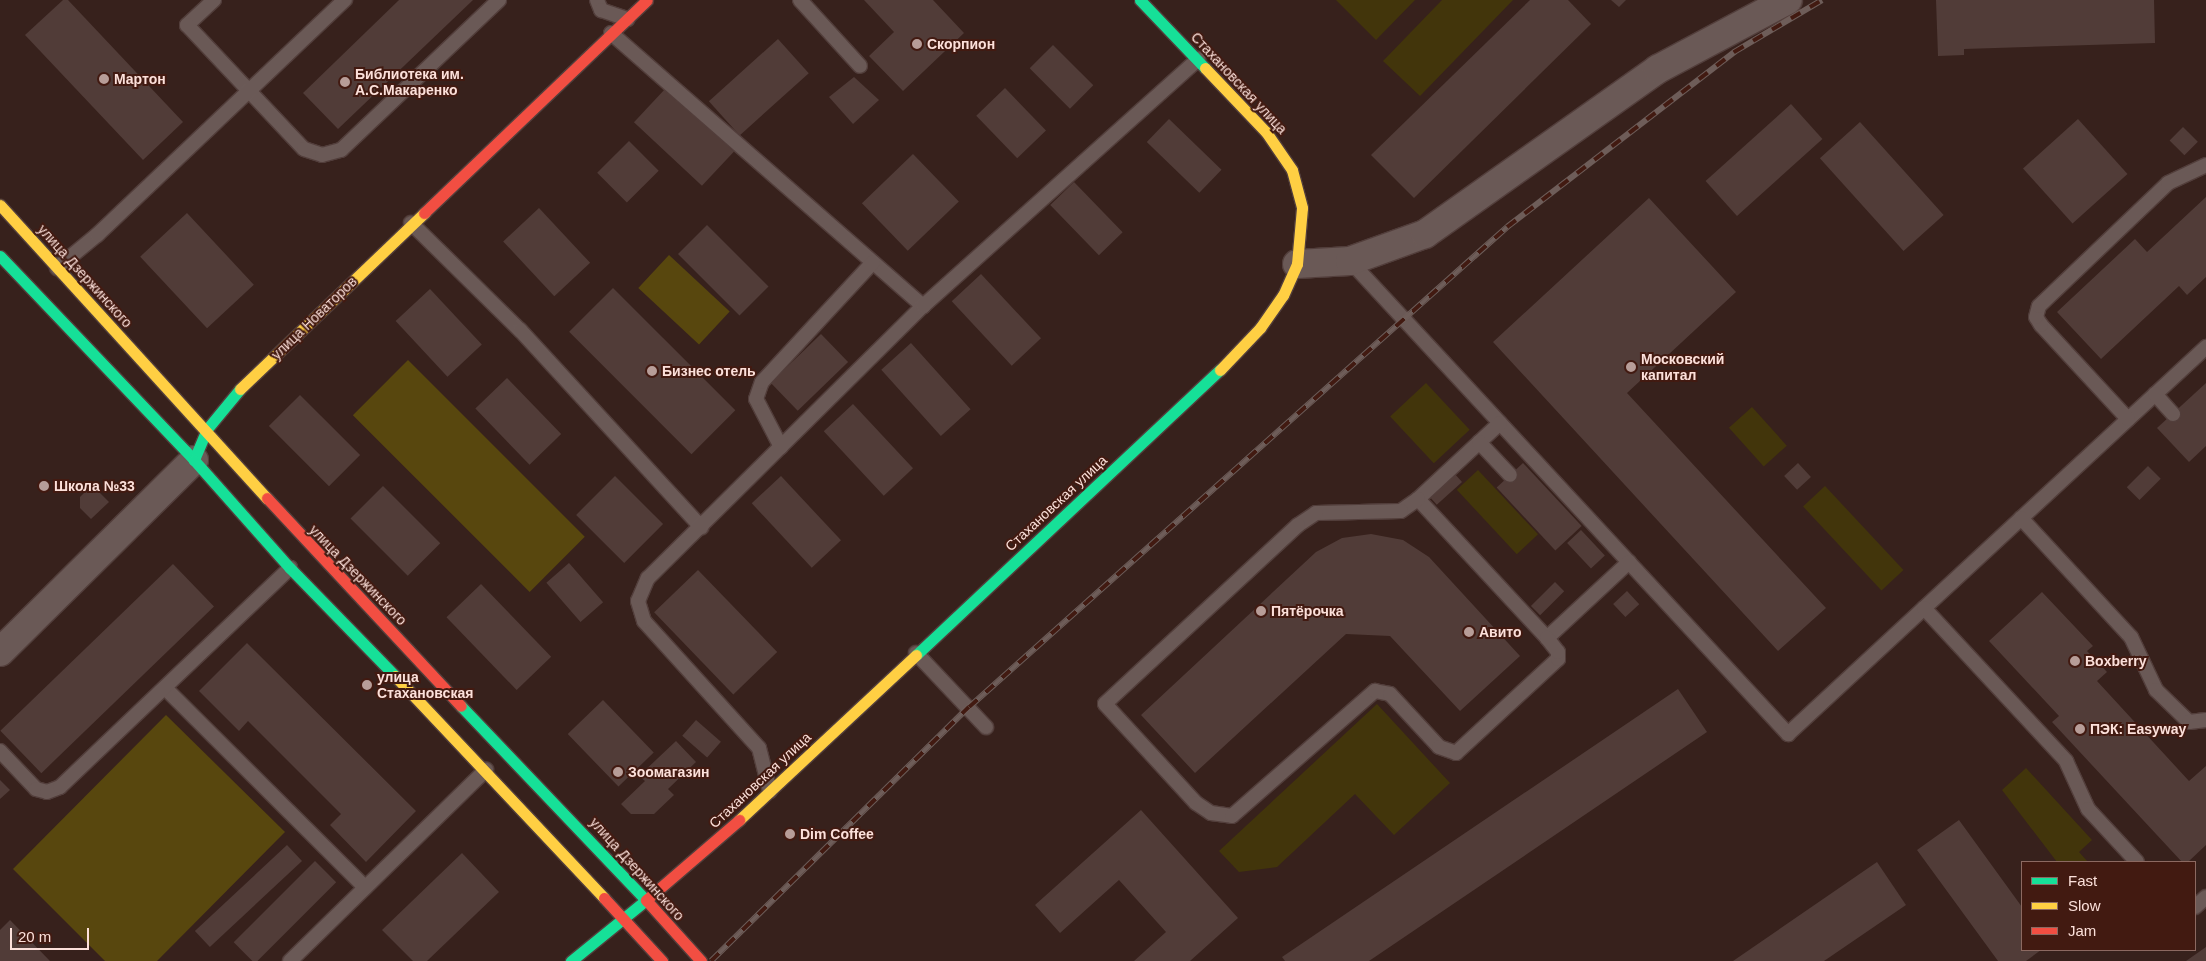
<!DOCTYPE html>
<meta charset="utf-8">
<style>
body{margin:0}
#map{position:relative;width:2206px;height:961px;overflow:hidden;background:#37211c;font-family:Arial,sans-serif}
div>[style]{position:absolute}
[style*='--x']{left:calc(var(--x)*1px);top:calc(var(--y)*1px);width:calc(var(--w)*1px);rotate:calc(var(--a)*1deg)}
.green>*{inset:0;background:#42350b;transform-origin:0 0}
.forest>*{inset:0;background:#58470e;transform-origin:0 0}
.building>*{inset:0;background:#513c38;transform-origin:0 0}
.roads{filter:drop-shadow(1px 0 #523e3b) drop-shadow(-1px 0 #523e3b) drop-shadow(0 1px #523e3b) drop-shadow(0 -1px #523e3b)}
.lane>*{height:14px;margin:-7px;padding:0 7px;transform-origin:7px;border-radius:7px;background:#6a5956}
.street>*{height:28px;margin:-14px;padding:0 14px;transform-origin:14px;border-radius:14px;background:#6a5956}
.fast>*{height:11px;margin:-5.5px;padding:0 5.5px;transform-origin:5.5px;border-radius:5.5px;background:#16e098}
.slow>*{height:11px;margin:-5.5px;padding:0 5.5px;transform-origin:5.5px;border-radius:5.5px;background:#ffcf43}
.jam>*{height:11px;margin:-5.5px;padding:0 5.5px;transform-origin:5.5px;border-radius:5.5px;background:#f24e42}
.rail>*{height:5.5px;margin-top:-2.75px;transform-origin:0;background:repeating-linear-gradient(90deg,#421a11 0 11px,#6e5d59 0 22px);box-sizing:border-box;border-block:1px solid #6e5d59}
.dots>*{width:14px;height:14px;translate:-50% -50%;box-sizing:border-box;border:2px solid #421a11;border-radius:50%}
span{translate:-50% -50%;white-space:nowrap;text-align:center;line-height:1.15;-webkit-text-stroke:4px #421a11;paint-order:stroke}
.poi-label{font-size:14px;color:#fce0da;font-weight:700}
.left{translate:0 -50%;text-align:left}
.street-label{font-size:14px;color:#fce0da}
.legend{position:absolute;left:2021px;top:861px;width:175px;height:90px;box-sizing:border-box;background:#421a11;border:1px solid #8c6961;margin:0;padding:6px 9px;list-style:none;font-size:15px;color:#fce0da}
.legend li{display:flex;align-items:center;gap:10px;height:25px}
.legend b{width:25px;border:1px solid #8c6961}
.scale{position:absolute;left:10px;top:928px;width:79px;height:22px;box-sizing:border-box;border:2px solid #fce0da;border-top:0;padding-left:6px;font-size:15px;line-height:18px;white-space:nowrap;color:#fce0da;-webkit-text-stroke:4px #421a11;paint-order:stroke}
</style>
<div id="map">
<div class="green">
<i style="clip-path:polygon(1336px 0,1415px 0,1376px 40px)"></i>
<i style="clip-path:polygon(1442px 0,1513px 0,1420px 96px,1383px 61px)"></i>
<i style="left:1426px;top:383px;width:64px;height:49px;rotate:47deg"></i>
<i style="left:1752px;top:407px;width:52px;height:31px;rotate:48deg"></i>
<i style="left:1478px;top:470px;width:88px;height:29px;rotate:47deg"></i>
<i style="left:1825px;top:486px;width:115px;height:30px;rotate:47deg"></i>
<i style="clip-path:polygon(1377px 704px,1450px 783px,1394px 835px,1355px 794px,1277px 867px,1239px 872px,1219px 851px)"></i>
<i style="clip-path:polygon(2026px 768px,2092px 840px,2079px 852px,2088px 862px,2057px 862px,2002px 790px)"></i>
</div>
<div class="forest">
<i style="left:669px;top:255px;width:83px;height:45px;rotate:43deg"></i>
<i style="left:408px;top:360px;width:250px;height:78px;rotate:45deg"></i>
<i style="clip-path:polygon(166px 715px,285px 832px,157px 961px,105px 961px,13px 869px)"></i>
</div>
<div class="building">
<i style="clip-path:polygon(63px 0,68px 0,183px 122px,143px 160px,25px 35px)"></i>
<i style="clip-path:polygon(399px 0,473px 0,338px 129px,303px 93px)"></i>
<i style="clip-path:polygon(864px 0,933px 0,964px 33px,903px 91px,869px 56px,894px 32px)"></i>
<i style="clip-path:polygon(1530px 0,1568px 0,1591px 24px,1414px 198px,1371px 155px)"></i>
<i style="clip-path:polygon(1611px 0,1626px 0,1619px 7px)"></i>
<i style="clip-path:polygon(1936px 0,2154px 0,2155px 43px,1964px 49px,1964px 55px,1938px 56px)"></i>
<i style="left:778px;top:39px;width:46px;height:93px;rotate:48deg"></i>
<i style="left:1053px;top:45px;width:57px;height:33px;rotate:45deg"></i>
<i style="clip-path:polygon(854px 77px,879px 100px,853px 124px,829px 97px)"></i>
<i style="left:666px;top:88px;width:93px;height:47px;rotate:43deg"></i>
<i style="left:1005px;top:88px;width:59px;height:40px;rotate:46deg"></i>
<i style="left:1791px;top:104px;width:47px;height:115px;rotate:48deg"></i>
<i style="left:1169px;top:119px;width:73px;height:32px;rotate:44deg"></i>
<i style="left:2078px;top:119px;width:74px;height:74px;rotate:48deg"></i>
<i style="left:1860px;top:122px;width:125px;height:54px;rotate:48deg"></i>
<i style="left:2183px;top:127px;width:21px;height:19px;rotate:45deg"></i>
<i style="left:629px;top:141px;width:42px;height:45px;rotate:45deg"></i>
<i style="left:913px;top:154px;width:66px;height:71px;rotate:46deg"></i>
<i style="left:1074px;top:182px;width:70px;height:33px;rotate:46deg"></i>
<i style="clip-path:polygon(2206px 197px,2206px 277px,2187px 295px,2179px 286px,2101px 359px,2057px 312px,2135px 239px,2147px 252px)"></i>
<i style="clip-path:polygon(1649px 198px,1736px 292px,1627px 393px,1826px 608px,1778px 651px,1493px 342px)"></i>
<i style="left:539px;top:208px;width:75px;height:49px;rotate:47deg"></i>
<i style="left:187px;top:213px;width:98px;height:64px;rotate:47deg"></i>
<i style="left:707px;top:225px;width:87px;height:41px;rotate:45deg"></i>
<i style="left:981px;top:274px;width:88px;height:40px;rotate:47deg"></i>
<i style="left:613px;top:288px;width:173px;height:62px;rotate:45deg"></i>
<i style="left:430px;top:289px;width:76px;height:47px;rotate:47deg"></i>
<i style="left:821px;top:334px;width:39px;height:70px;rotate:46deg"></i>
<i style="left:911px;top:343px;width:89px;height:40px;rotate:48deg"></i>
<i style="left:507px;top:378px;width:78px;height:44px;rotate:46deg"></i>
<i style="clip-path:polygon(2206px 383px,2206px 446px,2189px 462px,2157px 428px)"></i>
<i style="left:300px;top:395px;width:85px;height:44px;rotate:45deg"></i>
<i style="left:853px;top:404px;width:88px;height:40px;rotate:47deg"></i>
<i style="left:1523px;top:463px;width:86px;height:36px;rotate:47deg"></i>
<i style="left:1798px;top:463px;width:19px;height:19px;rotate:47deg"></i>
<i style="left:2148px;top:466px;width:18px;height:30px;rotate:45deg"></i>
<i style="left:1454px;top:473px;width:12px;height:34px;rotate:48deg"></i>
<i style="left:615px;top:476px;width:68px;height:55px;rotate:45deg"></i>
<i style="left:781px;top:476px;width:88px;height:40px;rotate:47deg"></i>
<i style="clip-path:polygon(92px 485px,109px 502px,91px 519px,80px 508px,80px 497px)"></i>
<i style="left:383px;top:486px;width:81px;height:46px;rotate:45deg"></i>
<i style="left:1581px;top:530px;width:35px;height:19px;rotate:47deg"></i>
<i style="clip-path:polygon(1371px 534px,1403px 540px,1429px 557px,1520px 656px,1460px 711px,1390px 636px,1346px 634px,1195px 773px,1141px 715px,1316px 552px,1342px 538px)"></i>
<i style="left:569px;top:563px;width:52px;height:30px;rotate:49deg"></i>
<i style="left:173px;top:564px;width:59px;height:240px;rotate:46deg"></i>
<i style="left:698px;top:570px;width:114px;height:61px;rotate:46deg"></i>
<i style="left:1555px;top:582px;width:13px;height:34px;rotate:45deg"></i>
<i style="left:481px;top:584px;width:101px;height:48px;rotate:46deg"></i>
<i style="left:1627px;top:591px;width:18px;height:19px;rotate:47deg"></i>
<i style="clip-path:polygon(2042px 592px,2093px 646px,2087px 651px,2107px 672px,2097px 681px,2189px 781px,2206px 766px,2206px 845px,2188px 862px,2182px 862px,2052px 722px,2059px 716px,1989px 641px)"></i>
<i style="clip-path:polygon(247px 643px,416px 811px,366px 862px,330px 825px,341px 814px,248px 721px,239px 731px,199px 691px)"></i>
<i style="clip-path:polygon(1678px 689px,1707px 732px,1369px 961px,1285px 961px,1282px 957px)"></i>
<i style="left:603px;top:700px;width:73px;height:49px;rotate:46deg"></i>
<i style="left:696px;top:720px;width:33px;height:21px;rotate:41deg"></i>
<i style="clip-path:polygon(676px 741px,696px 762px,668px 789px,674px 795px,654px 814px,631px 814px,621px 804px,645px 781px,639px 776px)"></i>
<i style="clip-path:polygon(0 780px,10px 790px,0 799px)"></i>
<i style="clip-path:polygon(1141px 810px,1238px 918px,1190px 961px,1134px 961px,1166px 932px,1119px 880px,1060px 933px,1035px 905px)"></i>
<i style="clip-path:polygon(1959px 820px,2022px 907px,2022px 950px,2041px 950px,2026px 961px,1998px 961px,1917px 850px)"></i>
<i style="left:287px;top:845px;width:22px;height:126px;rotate:47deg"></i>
<i style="clip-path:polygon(462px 853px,499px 892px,427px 961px,413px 961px,382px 930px)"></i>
<i style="left:315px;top:861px;width:30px;height:115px;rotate:45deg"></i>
<i style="clip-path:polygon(1877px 862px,1906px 905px,1824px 961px,1733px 961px)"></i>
<i style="clip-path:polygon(10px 920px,50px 961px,0 961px,0 930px)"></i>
<i style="clip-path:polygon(2206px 947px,2206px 961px,2186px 961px)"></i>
</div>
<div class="roads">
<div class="lane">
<i style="--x:214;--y:0;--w:37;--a:137"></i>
<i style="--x:187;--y:25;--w:170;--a:46.7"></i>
<i style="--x:304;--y:149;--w:19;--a:18"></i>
<i style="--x:322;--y:155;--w:20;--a:-15"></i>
<i style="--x:341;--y:150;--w:218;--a:-43.5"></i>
<i style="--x:597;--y:0;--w:11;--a:68"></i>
<i style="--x:601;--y:10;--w:28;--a:19"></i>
<i style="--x:800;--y:0;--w:89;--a:47.7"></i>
<i style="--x:611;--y:33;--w:415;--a:41.2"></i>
<i style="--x:411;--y:223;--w:153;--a:44.5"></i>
<i style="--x:520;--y:330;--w:268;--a:47.4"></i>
<i style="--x:1350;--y:261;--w:645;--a:47.2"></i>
<i style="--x:1788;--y:734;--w:570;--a:-42.79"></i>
<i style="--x:57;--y:268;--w:52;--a:-39.5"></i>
<i style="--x:97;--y:235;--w:342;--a:-43.5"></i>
<i style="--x:2155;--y:394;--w:27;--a:48"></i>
<i style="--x:2128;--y:419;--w:128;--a:-132.8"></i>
<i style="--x:2041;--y:325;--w:9;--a:-122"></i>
<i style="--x:2036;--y:317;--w:11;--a:-75"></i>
<i style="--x:2039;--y:306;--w:178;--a:-43.6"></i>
<i style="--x:2168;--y:183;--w:42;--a:-25.3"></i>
<i style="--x:1500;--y:423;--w:112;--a:137.2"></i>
<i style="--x:1418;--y:499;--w:190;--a:47.1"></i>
<i style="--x:1547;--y:638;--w:112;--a:-42.8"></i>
<i style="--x:1479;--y:442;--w:45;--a:46.8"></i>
<i style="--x:781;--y:447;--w:54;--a:-117.5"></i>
<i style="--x:756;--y:399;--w:18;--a:-71"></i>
<i style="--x:762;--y:382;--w:163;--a:-47.2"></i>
<i style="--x:1418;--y:499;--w:21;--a:145"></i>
<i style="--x:1401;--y:511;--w:85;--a:178.7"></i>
<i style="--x:1316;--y:513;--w:22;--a:146"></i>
<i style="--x:1298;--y:525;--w:263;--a:137.2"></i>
<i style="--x:1105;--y:704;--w:134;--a:47.4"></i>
<i style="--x:1196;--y:803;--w:18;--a:34"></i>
<i style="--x:1211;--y:813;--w:21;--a:8"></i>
<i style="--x:1232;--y:816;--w:190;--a:-41.2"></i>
<i style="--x:1375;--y:691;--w:15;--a:11"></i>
<i style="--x:1390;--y:694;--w:72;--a:47.2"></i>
<i style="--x:1439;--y:747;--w:18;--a:19"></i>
<i style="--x:1456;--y:753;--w:139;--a:-42.7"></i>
<i style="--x:1558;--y:659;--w:7;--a:-90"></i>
<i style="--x:1558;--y:652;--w:18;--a:-128"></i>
<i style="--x:2021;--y:518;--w:162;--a:47.3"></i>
<i style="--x:2131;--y:637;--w:59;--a:64.7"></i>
<i style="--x:2156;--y:690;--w:46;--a:44.1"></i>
<i style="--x:2189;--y:722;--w:17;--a:-7"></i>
<i style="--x:1924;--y:608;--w:209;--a:47.1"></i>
<i style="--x:2066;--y:761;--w:53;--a:65.4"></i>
<i style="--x:2088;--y:809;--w:72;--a:47.2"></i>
<i style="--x:916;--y:653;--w:102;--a:46.6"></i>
<i style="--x:166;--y:689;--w:281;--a:44.9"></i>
<i style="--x:0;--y:751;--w:52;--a:46.5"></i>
<i style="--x:36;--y:789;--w:11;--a:15"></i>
<i style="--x:47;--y:792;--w:14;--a:-21"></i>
<i style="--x:60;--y:787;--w:318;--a:-43.6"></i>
<i style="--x:770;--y:791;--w:44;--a:-104.3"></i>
<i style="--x:759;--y:748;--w:171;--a:-132.2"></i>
<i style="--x:644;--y:621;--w:21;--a:-107"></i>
<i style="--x:638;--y:601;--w:25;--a:-67"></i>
<i style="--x:648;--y:578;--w:387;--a:-44.7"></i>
<i style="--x:923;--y:306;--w:370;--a:-41.9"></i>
<i style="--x:2195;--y:907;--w:15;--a:-42"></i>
<i style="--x:290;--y:961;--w:274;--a:-44.3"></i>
</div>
<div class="street">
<i style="--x:1297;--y:264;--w:53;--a:-3.2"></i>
<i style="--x:1350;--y:261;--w:80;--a:-19.8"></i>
<i style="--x:1425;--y:234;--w:286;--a:-35.3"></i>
<i style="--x:1658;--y:69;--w:147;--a:-28"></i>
<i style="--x:0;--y:652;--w:273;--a:-44.7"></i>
</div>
<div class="fast">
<i style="--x:1140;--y:0;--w:94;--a:46.3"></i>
<i style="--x:0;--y:256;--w:282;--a:46.4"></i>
<i style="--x:240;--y:389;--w:52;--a:129.5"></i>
<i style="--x:207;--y:429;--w:34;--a:113"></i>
<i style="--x:194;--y:460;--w:144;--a:48.4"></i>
<i style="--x:290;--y:568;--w:151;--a:45.8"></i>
<i style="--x:916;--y:655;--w:417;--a:-43.2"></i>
<i style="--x:461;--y:706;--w:268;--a:46.4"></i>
<i style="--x:646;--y:900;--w:97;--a:140.9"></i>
</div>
<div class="slow">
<i style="--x:1205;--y:68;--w:88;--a:46.4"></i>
<i style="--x:1266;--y:132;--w:46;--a:55.6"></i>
<i style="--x:1292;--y:170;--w:39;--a:75"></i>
<i style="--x:1302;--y:208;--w:56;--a:95.1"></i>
<i style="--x:1297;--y:264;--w:34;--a:114"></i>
<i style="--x:1283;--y:295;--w:40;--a:124.9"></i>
<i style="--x:1260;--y:328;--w:58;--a:133.6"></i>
<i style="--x:0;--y:205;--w:396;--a:47.7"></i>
<i style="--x:240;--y:389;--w:255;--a:-43.7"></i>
<i style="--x:395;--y:676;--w:305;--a:46.7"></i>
<i style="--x:739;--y:820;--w:242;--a:-43"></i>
</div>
<div class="jam">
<i style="--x:424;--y:213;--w:308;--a:-43.7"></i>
<i style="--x:267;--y:498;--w:284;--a:47"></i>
<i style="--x:604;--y:898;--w:86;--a:47.4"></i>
<i style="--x:701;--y:961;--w:82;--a:-132"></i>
<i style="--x:646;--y:900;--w:123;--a:-40.7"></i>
</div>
</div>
<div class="rail">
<i style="--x:711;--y:961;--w:362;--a:-44.6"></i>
<i style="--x:969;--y:707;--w:721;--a:-41.74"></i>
<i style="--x:1507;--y:227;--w:287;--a:-37.6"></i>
<i style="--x:1734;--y:52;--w:102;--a:-30.6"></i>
</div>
<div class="dots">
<i style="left:917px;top:44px;background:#b79d98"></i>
<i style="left:104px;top:79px;background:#b79d98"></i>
<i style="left:345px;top:82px;background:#b79d98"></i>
<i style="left:1631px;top:367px;background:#b79d98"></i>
<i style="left:652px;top:371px;background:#b79d98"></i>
<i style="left:44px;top:486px;background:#b79d98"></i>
<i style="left:1261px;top:611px;background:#b79d98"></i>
<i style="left:1469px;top:632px;background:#b79d98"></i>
<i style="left:2075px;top:661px;background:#b79d98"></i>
<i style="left:367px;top:685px;background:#b79d98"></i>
<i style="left:2080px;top:729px;background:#b79d98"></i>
<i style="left:618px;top:772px;background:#b79d98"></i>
<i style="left:790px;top:834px;background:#b79d98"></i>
</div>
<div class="poi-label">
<span class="left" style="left:927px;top:44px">Скорпион</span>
<span class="left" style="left:355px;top:82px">Библиотека им.<br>А.С.Макаренко</span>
<span class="left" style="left:114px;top:79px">Мартон</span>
<span class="left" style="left:1641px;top:367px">Московский<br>капитал</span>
<span class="left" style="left:662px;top:371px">Бизнес отель</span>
<span class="left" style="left:54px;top:486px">Школа №33</span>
<span class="left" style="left:1271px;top:611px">Пятёрочка</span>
<span class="left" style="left:1479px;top:632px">Авито</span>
<span class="left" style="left:2085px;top:661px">Boxberry</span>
<span class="left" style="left:377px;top:685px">улица<br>Стахановская</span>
<span class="left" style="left:2090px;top:729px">ПЭК: Easyway</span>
<span class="left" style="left:628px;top:772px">Зоомагазин</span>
<span class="left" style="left:800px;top:834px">Dim Coffee</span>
</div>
<div class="street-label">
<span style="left:1239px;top:83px;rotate:47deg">Стахановская улица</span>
<span style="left:85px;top:276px;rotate:48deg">улица Дзержинского</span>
<span style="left:314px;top:318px;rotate:-44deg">улица Новаторов</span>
<span style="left:1056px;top:503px;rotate:-43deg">Стахановская улица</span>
<span style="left:358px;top:575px;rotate:46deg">улица Дзержинского</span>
<span style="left:760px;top:780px;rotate:-43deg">Стахановская улица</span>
<span style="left:637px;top:869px;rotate:48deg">улица Дзержинского</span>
</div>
<ul class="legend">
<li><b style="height:6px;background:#16e098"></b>Fast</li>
<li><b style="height:6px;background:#ffcf43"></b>Slow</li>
<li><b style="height:6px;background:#f24e42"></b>Jam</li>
</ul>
<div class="scale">20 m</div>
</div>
